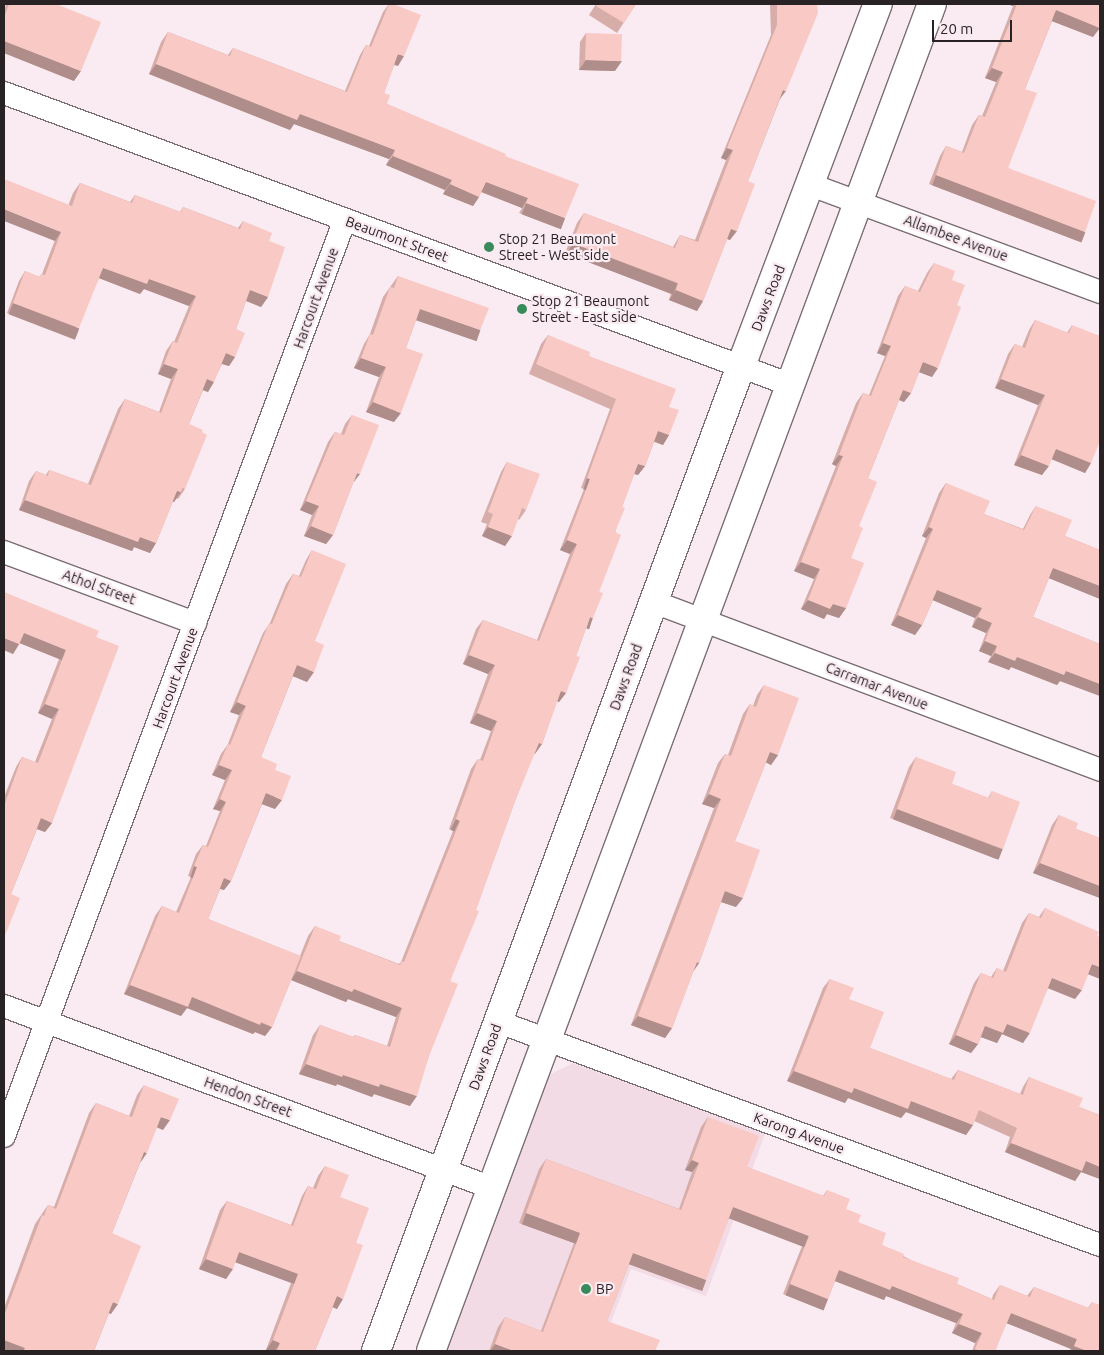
<!DOCTYPE html>
<style>
body{margin:0}
#map{position:relative;width:1104px;height:1355px;overflow:hidden;background:#faeaf1;font-family:Ubuntu,sans-serif}
div>[style]{position:absolute}
[style*='--x']{left:calc(var(--x)*1px);top:calc(var(--y)*1px);width:calc(var(--w)*1px);rotate:calc(var(--a)*1deg)}
.built>*{inset:0;background:#f2dbe5}
.roads{filter:drop-shadow(1px 0 #7b6e73) drop-shadow(-1px 0 #7b6e73) drop-shadow(0 1px #7b6e73) drop-shadow(0 -1px #7b6e73)}
.street>*{height:22px;margin:-11px;padding:0 11px;transform-origin:11px;border-radius:11px;background:#fff}
.secondary>*{height:28px;margin:-14px;padding:0 14px;transform-origin:14px;border-radius:14px;background:#fff}
.wall>*{inset:0;background:#d6ada9}
.shaded-wall>*{inset:0;background:#ae8d8a;transform-origin:0 0}
.building>*{inset:0;background:#f9c9c5;transform-origin:0 0}
.dots>*{width:14px;height:14px;translate:-50% -50%;box-sizing:border-box;border:2px solid #faeaf1;border-radius:50%}
span{translate:-50% -50%;white-space:nowrap;text-align:center;line-height:1.15;-webkit-text-stroke:4.5px #faeaf1;paint-order:stroke}
.street-label{font-size:14px;color:#282225}
.poi-label{font-size:14px;color:#282225}
.left{translate:0 -50%;text-align:left}
.frame{position:absolute;inset:0;border:5px solid #282225;pointer-events:none}
.scale{position:absolute;left:932px;top:20px;width:80px;height:22px;box-sizing:border-box;border:2px solid #282225;border-top:0;padding-left:6px;font-size:15px;line-height:18px;white-space:nowrap;color:#282225;-webkit-text-stroke:4px #faeaf1;paint-order:stroke}
</style>
<div id="map">
<div class="built">
<i style="clip-path:polygon(573px 1063px,765px 1134px,706px 1296px,631px 1269px,600px 1351px,445px 1351px,547px 1076px)"></i>
</div>
<div class="roads">
<div class="street">
<i style="--x:4;--y:93;--w:839;--a:20.36"></i>
<i style="--x:811;--y:185;--w:308;--a:20.3"></i>
<i style="--x:4;--y:552;--w:204;--a:20.4"></i>
<i style="--x:654;--y:602;--w:477;--a:20.6"></i>
<i style="--x:4;--y:1006;--w:521;--a:20.45"></i>
<i style="--x:499;--y:1022;--w:641;--a:20.36"></i>
<i style="--x:4;--y:1136;--w:978;--a:-69.6"></i>
</div>
<div class="secondary">
<i style="--x:376;--y:1351;--w:1050;--a:-69.67"></i>
<i style="--x:741;--y:366;--w:387;--a:-69.3"></i>
<i style="--x:431;--y:1351;--w:1437;--a:-69.6"></i>
</div>
</div>
<div class="wall">
<i style="clip-path:polygon(6px 4px,56px 4px,74px 81px,4px 53px,4px 11px)"></i>
<i style="clip-path:polygon(389px 4px,398px 66px,394px 65px,384px 93px,387px 104px,505px 156px,558px 228px,519px 213px,522px 208px,481px 192px,479px 197px,473px 206px,443px 194px,445px 190px,386px 165px,389px 159px,294px 124px,290px 130px,149px 74px,161px 42px,168px 32px,228px 55px,233px 48px,345px 91px,360px 55px,366px 45px,369px 46px,383px 12px)"></i>
<i style="clip-path:polygon(596px 4px,636px 4px,617px 33px,589px 15px)"></i>
<i style="clip-path:polygon(770px 4px,817px 4px,748px 181px,730px 240px,727px 239px,703px 301px,697px 311px,669px 300px,671px 293px,565px 253px,577px 223px,584px 213px,673px 247px,680px 235px,695px 240px,726px 160px,721px 158px,771px 35px)"></i>
<i style="clip-path:polygon(1007px 4px,1100px 4px,1093px 37px,1052px 21px,1025px 89px,1008px 168px,1085px 232px,1078px 241px,929px 184px,940px 156px,946px 146px,962px 152px,972px 125px,979px 115px,982px 116px,996px 82px,985px 78px,1013px 6px)"></i>
<i style="clip-path:polygon(586px 33px,615px 71px,579px 70px,580px 42px)"></i>
<i style="clip-path:polygon(80px 183px,130px 202px,135px 195px,180px 212px,183px 207px,238px 228px,243px 221px,269px 241px,268px 297px,261px 307px,246px 301px,236px 329px,235px 357px,229px 366px,222px 364px,208px 392px,203px 390px,189px 424px,185px 489px,178px 499px,176px 498px,174px 502px,173px 501px,156px 543px,150px 553px,134px 547px,132px 551px,19px 510px,29px 481px,36px 471px,46px 475px,49px 470px,88px 484px,118px 409px,125px 399px,159px 412px,171px 379px,158px 374px,166px 351px,173px 341px,174px 342px,189px 306px,144px 289px,140px 294px,99px 278px,72px 338px,7px 313px,19px 281px,25px 271px,39px 277px,42px 274px,73px 193px)"></i>
<i style="clip-path:polygon(934px 263px,952px 280px,957px 305px,932px 377px,919px 372px,911px 393px,904px 402px,899px 400px,868px 478px,859px 526px,851px 558px,846px 608px,839px 618px,827px 614px,824px 619px,801px 609px,814px 579px,794px 571px,836px 466px,832px 464px,856px 403px,863px 393px,869px 395px,885px 356px,877px 353px,898px 296px,905px 286px,918px 291px,927px 273px)"></i>
<i style="clip-path:polygon(398px 276px,474px 340px,416px 320px,406px 348px,394px 422px,366px 412px,379px 377px,354px 368px,364px 344px,370px 334px,383px 297px)"></i>
<i style="clip-path:polygon(1035px 320px,1067px 333px,1072px 325px,1091px 463px,1085px 473px,1051px 459px,1042px 475px,1014px 465px,1038px 405px,995px 388px,1008px 354px,1015px 344px,1022px 347px,1029px 330px)"></i>
<i style="clip-path:polygon(548px 335px,589px 356px,669px 407px,669px 435px,663px 445px,654px 442px,645px 466px,638px 475px,634px 474px,622px 507px,599px 592px,576px 656px,566px 693px,559px 702px,557px 701px,542px 744px,534px 753px,515px 801px,450px 981px,429px 1056px,410px 1106px,374px 1094px,372px 1097px,337px 1084px,336px 1086px,299px 1074px,313px 1035px,320px 1025px,353px 1037px,355px 1035px,387px 1046px,396px 1017px,348px 999px,346px 1002px,291px 980px,272px 1027px,265px 1036px,255px 1032px,253px 1034px,187px 1008px,181px 1016px,124px 994px,155px 916px,162px 906px,176px 912px,191px 877px,188px 876px,196px 854px,203px 845px,206px 846px,220px 811px,213px 809px,225px 780px,212px 775px,221px 754px,228px 744px,239px 715px,230px 712px,263px 633px,270px 623px,286px 584px,293px 574px,299px 576px,306px 560px,312px 550px,315px 641px,307px 682px,293px 676px,261px 757px,275px 770px,275px 809px,262px 804px,231px 881px,224px 890px,220px 889px,208px 919px,300px 956px,308px 936px,315px 926px,339px 941px,399px 964px,401px 962px,453px 831px,449px 829px,471px 769px,478px 759px,480px 760px,491px 731px,470px 723px,488px 674px,463px 664px,476px 629px,483px 620px,537px 640px,570px 554px,560px 550px,584px 489px,581px 488px,610px 409px,529px 374px,541px 344px)"></i>
<i style="clip-path:polygon(352px 415px,353px 483px,333px 535px,326px 544px,304px 536px,312px 515px,300px 510px,328px 442px,335px 432px,341px 434px,345px 424px)"></i>
<i style="clip-path:polygon(507px 462px,526px 510px,519px 520px,518px 519px,505px 546px,482px 536px,487px 524px,481px 522px,501px 472px)"></i>
<i style="clip-path:polygon(946px 483px,984px 514px,1023px 529px,1030px 515px,1036px 506px,1065px 536px,1100px 550px,1100px 599px,1049px 578px,1033px 617px,1100px 644px,1100px 696px,1060px 681px,1057px 685px,1011px 667px,1009px 670px,988px 662px,991px 656px,979px 651px,986px 633px,972px 627px,975px 618px,933px 600px,922px 625px,915px 635px,891px 625px,926px 538px,922px 536px,939px 493px)"></i>
<i style="clip-path:polygon(4px 592px,96px 637px,52px 823px,45px 832px,37px 829px,11px 894px,4px 938px,4px 797px,16px 767px,22px 757px,35px 762px,52px 719px,38px 713px,59px 659px,20px 643px,13px 654px,4px 650px)"></i>
<i style="clip-path:polygon(764px 685px,778px 755px,771px 765px,766px 762px,735px 841px,736px 907px,721px 902px,699px 963px,693px 972px,672px 1028px,665px 1038px,631px 1025px,714px 808px,702px 804px,718px 763px,725px 754px,728px 755px,743px 714px,750px 704px,753px 706px,757px 695px)"></i>
<i style="clip-path:polygon(916px 757px,952px 784px,988px 798px,992px 791px,1003px 849px,996px 859px,890px 818px,909px 767px)"></i>
<i style="clip-path:polygon(1059px 815px,1076px 829px,1100px 838px,1100px 898px,1033px 873px,1052px 825px)"></i>
<i style="clip-path:polygon(1045px 908px,1097px 936px,1088px 974px,1075px 999px,1048px 988px,1023px 1043px,1002px 1034px,997px 1043px,981px 1037px,978px 1044px,971px 1053px,949px 1044px,974px 983px,981px 973px,991px 977px,997px 968px,1003px 971px,1022px 923px,1029px 913px,1039px 917px)"></i>
<i style="clip-path:polygon(830px 979px,849px 999px,870px 1048px,951px 1079px,958px 1070px,1020px 1094px,1023px 1087px,1029px 1077px,1079px 1107px,1100px 1115px,1100px 1179px,1081px 1172px,1075px 1181px,1005px 1152px,1010px 1137px,974px 1121px,973px 1125px,966px 1135px,906px 1112px,901px 1118px,848px 1098px,845px 1103px,787px 1081px,823px 988px)"></i>
<i style="clip-path:polygon(144px 1085px,163px 1130px,157px 1127px,140px 1163px,112px 1233px,111px 1314px,109px 1313px,94px 1351px,4px 1351px,4px 1308px,35px 1224px,48px 1205px,54px 1207px,89px 1113px,96px 1103px,129px 1116px,137px 1095px)"></i>
<i style="clip-path:polygon(708px 1117px,747px 1167px,823px 1196px,827px 1190px,858px 1222px,882px 1245px,957px 1284px,992px 1299px,993px 1295px,1000px 1285px,1027px 1296px,1034px 1287px,1088px 1308px,1092px 1302px,1100px 1351px,1069px 1351px,1071px 1348px,1006px 1323px,995px 1351px,972px 1351px,975px 1343px,952px 1333px,956px 1323px,886px 1296px,884px 1300px,835px 1281px,828px 1299px,821px 1309px,783px 1294px,802px 1246px,729px 1218px,699px 1290px,629px 1264px,607px 1321px,655px 1351px,489px 1351px,498px 1327px,505px 1317px,541px 1331px,574px 1243px,519px 1223px,539px 1169px,546px 1159px,679px 1209px,692px 1172px,685px 1170px,701px 1127px)"></i>
<i style="clip-path:polygon(325px 1166px,340px 1197px,356px 1243px,337px 1309px,333px 1307px,315px 1351px,269px 1351px,266px 1350px,291px 1283px,235px 1262px,226px 1279px,199px 1269px,220px 1210px,227px 1201px,291px 1225px,302px 1196px,308px 1186px,313px 1188px,318px 1176px)"></i>
</div>
<div class="shaded-wall">
<i style="clip-path:polygon(1007px 4px,1014px 4px,1013px 6px)"></i>
<i style="clip-path:polygon(1056px 10px,1100px 28px,1093px 37px,1049px 20px)"></i>
<i style="clip-path:polygon(4px 41px,81px 71px,74px 81px,4px 53px)"></i>
<i style="clip-path:polygon(398px 54px,404px 56px,398px 66px,391px 63px)"></i>
<i style="clip-path:polygon(586px 60px,622px 61px,615px 71px,579px 70px)"></i>
<i style="clip-path:polygon(156px 64px,300px 114px,395px 150px,389px 159px,294px 124px,290px 130px,149px 74px)"></i>
<i style="clip-path:polygon(992px 68px,1003px 72px,996px 82px,985px 78px)"></i>
<i style="clip-path:polygon(783px 90px,786px 91px,779px 100px)"></i>
<i style="clip-path:polygon(727px 148px,733px 150px,726px 160px,721px 158px)"></i>
<i style="clip-path:polygon(393px 156px,452px 180px,445px 190px,386px 165px)"></i>
<i style="left:936px;top:175px;width:160px;height:11px;rotate:21deg"></i>
<i style="clip-path:polygon(486px 182px,528px 198px,522px 208px,479px 191px)"></i>
<i style="clip-path:polygon(450px 184px,479px 197px,473px 206px,443px 194px)"></i>
<i style="left:526px;top:203px;width:42px;height:12px;rotate:21deg"></i>
<i style="clip-path:polygon(4px 209px,61px 232px,55px 241px,4px 221px)"></i>
<i style="clip-path:polygon(731px 229px,737px 231px,730px 240px,725px 238px)"></i>
<i style="left:572px;top:243px;width:113px;height:12px;rotate:21deg"></i>
<i style="clip-path:polygon(103px 268px,149px 279px,196px 296px,189px 306px,144px 289px,140px 294px,96px 277px)"></i>
<i style="clip-path:polygon(250px 290px,268px 297px,261px 307px,244px 300px)"></i>
<i style="clip-path:polygon(676px 290px,703px 301px,697px 311px,669px 300px)"></i>
<i style="left:13px;top:303px;width:71px;height:12px;rotate:21deg"></i>
<i style="left:420px;top:309px;width:64px;height:12px;rotate:19deg"></i>
<i style="clip-path:polygon(883px 343px,891px 346px,885px 356px,877px 353px)"></i>
<i style="clip-path:polygon(226px 353px,235px 357px,229px 366px,219px 363px)"></i>
<i style="clip-path:polygon(361px 358px,386px 367px,379px 377px,354px 368px)"></i>
<i style="clip-path:polygon(923px 362px,938px 368px,932px 377px,916px 371px)"></i>
<i style="clip-path:polygon(164px 364px,178px 369px,171px 379px,158px 374px)"></i>
<i style="clip-path:polygon(207px 379px,214px 382px,208px 392px,200px 389px)"></i>
<i style="clip-path:polygon(1001px 379px,1045px 395px,1038px 405px,995px 388px)"></i>
<i style="clip-path:polygon(903px 390px,911px 393px,904px 402px,897px 399px)"></i>
<i style="clip-path:polygon(373px 402px,401px 413px,394px 422px,366px 412px)"></i>
<i style="clip-path:polygon(658px 431px,669px 435px,663px 445px,651px 440px)"></i>
<i style="clip-path:polygon(1056px 449px,1091px 463px,1085px 473px,1049px 458px)"></i>
<i style="clip-path:polygon(839px 455px,843px 456px,836px 466px,832px 464px)"></i>
<i style="clip-path:polygon(1021px 455px,1049px 466px,1042px 475px,1014px 465px)"></i>
<i style="clip-path:polygon(638px 464px,645px 466px,638px 475px,632px 473px)"></i>
<i style="clip-path:polygon(357px 473px,360px 474px,353px 483px)"></i>
<i style="left:587px;top:478px;width:3px;height:12px;rotate:18deg"></i>
<i style="clip-path:polygon(177px 491px,181px 492px,174px 502px,170px 500px)"></i>
<i style="clip-path:polygon(25px 500px,140px 537px,156px 543px,150px 553px,134px 547px,132px 551px,19px 510px)"></i>
<i style="clip-path:polygon(306px 501px,319px 506px,312px 515px,300px 510px)"></i>
<i style="clip-path:polygon(311px 526px,333px 535px,326px 544px,304px 536px)"></i>
<i style="clip-path:polygon(488px 527px,512px 536px,505px 546px,482px 536px)"></i>
<i style="clip-path:polygon(929px 527px,933px 529px,926px 538px,922px 536px)"></i>
<i style="clip-path:polygon(567px 540px,577px 544px,570px 554px,560px 550px)"></i>
<i style="clip-path:polygon(801px 562px,820px 569px,814px 579px,794px 571px)"></i>
<i style="clip-path:polygon(1053px 568px,1100px 586px,1100px 599px,1046px 577px)"></i>
<i style="clip-path:polygon(937px 590px,982px 608px,975px 618px,930px 599px)"></i>
<i style="clip-path:polygon(808px 600px,833px 604px,846px 608px,839px 618px,827px 614px,824px 619px,801px 609px)"></i>
<i style="clip-path:polygon(898px 615px,922px 625px,915px 635px,891px 625px)"></i>
<i style="left:590px;top:617px;width:3px;height:12px;rotate:18deg"></i>
<i style="clip-path:polygon(978px 617px,992px 623px,986px 633px,972px 627px)"></i>
<i style="left:24px;top:633px;width:45px;height:11px;rotate:22deg"></i>
<i style="clip-path:polygon(4px 638px,19px 644px,13px 654px,4px 650px)"></i>
<i style="clip-path:polygon(985px 641px,997px 646px,991px 656px,979px 651px)"></i>
<i style="clip-path:polygon(995px 653px,1017px 657px,1066px 671px,1100px 684px,1100px 696px,1060px 681px,1057px 685px,1011px 667px,1009px 670px,988px 662px)"></i>
<i style="clip-path:polygon(469px 655px,495px 665px,488px 674px,463px 664px)"></i>
<i style="clip-path:polygon(297px 665px,314px 672px,307px 682px,290px 675px)"></i>
<i style="clip-path:polygon(561px 691px,566px 693px,559px 702px,554px 700px)"></i>
<i style="clip-path:polygon(237px 702px,246px 706px,239px 715px,230px 712px)"></i>
<i style="clip-path:polygon(45px 704px,59px 709px,52px 719px,38px 713px)"></i>
<i style="clip-path:polygon(477px 713px,497px 721px,491px 731px,470px 723px)"></i>
<i style="clip-path:polygon(539px 743px,542px 744px,535px 754px,532px 752px)"></i>
<i style="clip-path:polygon(770px 752px,778px 755px,771px 765px,763px 761px)"></i>
<i style="clip-path:polygon(219px 765px,232px 770px,225px 780px,212px 775px)"></i>
<i style="clip-path:polygon(266px 793px,282px 800px,275px 809px,259px 803px)"></i>
<i style="clip-path:polygon(709px 794px,721px 799px,714px 808px,702px 804px)"></i>
<i style="clip-path:polygon(220px 799px,226px 802px,220px 811px,213px 809px)"></i>
<i style="left:897px;top:809px;width:113px;height:11px;rotate:21deg"></i>
<i style="clip-path:polygon(41px 818px,52px 823px,45px 832px,34px 828px)"></i>
<i style="left:456px;top:819px;width:4px;height:12px;rotate:27deg"></i>
<i style="clip-path:polygon(1040px 863px,1100px 886px,1100px 898px,1033px 873px)"></i>
<i style="left:194px;top:866px;width:3px;height:12px;rotate:18deg"></i>
<i style="clip-path:polygon(224px 878px,231px 881px,224px 890px,218px 888px)"></i>
<i style="clip-path:polygon(725px 891px,743px 898px,736px 907px,718px 901px)"></i>
<i style="clip-path:polygon(697px 962px,699px 963px,692px 973px)"></i>
<i style="clip-path:polygon(1092px 964px,1100px 967px,1100px 979px,1085px 973px)"></i>
<i style="clip-path:polygon(297px 971px,354px 989px,402px 1008px,396px 1017px,348px 999px,346px 1002px,291px 980px)"></i>
<i style="clip-path:polygon(1052px 978px,1082px 990px,1075px 999px,1045px 987px)"></i>
<i style="clip-path:polygon(130px 985px,192px 997px,272px 1027px,265px 1036px,255px 1032px,253px 1034px,187px 1008px,181px 1016px,124px 994px)"></i>
<i style="clip-path:polygon(638px 1016px,672px 1028px,665px 1038px,631px 1025px)"></i>
<i style="clip-path:polygon(1007px 1024px,1030px 1033px,1023px 1043px,1002px 1034px,997px 1043px,978px 1036px,985px 1026px)"></i>
<i style="clip-path:polygon(956px 1035px,978px 1044px,971px 1053px,949px 1044px)"></i>
<i style="clip-path:polygon(306px 1064px,343px 1075px,380px 1084px,417px 1096px,410px 1106px,374px 1094px,372px 1097px,337px 1084px,336px 1086px,299px 1074px)"></i>
<i style="clip-path:polygon(794px 1071px,854px 1088px,911px 1101px,973px 1125px,966px 1135px,906px 1112px,901px 1118px,848px 1098px,845px 1103px,787px 1081px)"></i>
<i style="clip-path:polygon(161px 1117px,170px 1120px,163px 1130px,154px 1126px)"></i>
<i style="clip-path:polygon(1011px 1143px,1086px 1161px,1100px 1167px,1100px 1179px,1081px 1172px,1075px 1181px,1005px 1152px)"></i>
<i style="clip-path:polygon(144px 1152px,147px 1153px,140px 1163px)"></i>
<i style="clip-path:polygon(692px 1160px,699px 1163px,692px 1172px,685px 1170px)"></i>
<i style="left:733px;top:1207px;width:81px;height:12px;rotate:21deg"></i>
<i style="left:526px;top:1213px;width:58px;height:12px;rotate:20deg"></i>
<i style="left:239px;top:1252px;width:63px;height:11px;rotate:20deg"></i>
<i style="left:633px;top:1253px;width:78px;height:12px;rotate:20deg"></i>
<i style="clip-path:polygon(206px 1259px,233px 1269px,226px 1279px,199px 1269px)"></i>
<i style="clip-path:polygon(839px 1270px,892px 1286px,963px 1314px,956px 1323px,886px 1296px,884px 1300px,832px 1280px)"></i>
<i style="left:790px;top:1284px;width:41px;height:12px;rotate:22deg"></i>
<i style="clip-path:polygon(337px 1296px,343px 1299px,337px 1309px,330px 1306px)"></i>
<i style="clip-path:polygon(113px 1302px,118px 1304px,111px 1314px,106px 1312px)"></i>
<i style="left:1011px;top:1313px;width:71px;height:11px;rotate:22deg"></i>
<i style="clip-path:polygon(959px 1324px,982px 1333px,975px 1343px,952px 1333px)"></i>
<i style="clip-path:polygon(4px 1340px,25px 1348px,23px 1351px,4px 1351px)"></i>
<i style="clip-path:polygon(273px 1340px,280px 1343px,275px 1351px,269px 1351px,266px 1350px)"></i>
<i style="clip-path:polygon(495px 1344px,514px 1351px,490px 1351px)"></i>
<i style="clip-path:polygon(1074px 1346px,1087px 1351px,1071px 1351px)"></i>
</div>
<div class="building">
<i style="clip-path:polygon(9px 4px,56px 4px,101px 22px,81px 71px,4px 41px,4px 18px)"></i>
<i style="clip-path:polygon(389px 4px,393px 4px,421px 15px,404px 56px,398px 54px,384px 93px,390px 95px,387px 104px,506px 154px,505px 156px,579px 184px,565px 218px,526px 203px,528px 198px,486px 182px,479px 197px,450px 184px,452px 180px,393px 156px,395px 150px,300px 114px,297px 120px,156px 64px,168px 32px,230px 56px,233px 48px,347px 92px,366px 45px,371px 47px)"></i>
<i style="clip-path:polygon(597px 4px,636px 4px,624px 23px,596px 6px)"></i>
<i style="clip-path:polygon(777px 4px,817px 4px,818px 13px,786px 91px,783px 90px,748px 181px,755px 184px,737px 231px,731px 229px,703px 301px,676px 290px,678px 283px,572px 243px,584px 213px,675px 248px,680px 235px,698px 242px,733px 150px,727px 148px,777px 25px)"></i>
<i style="clip-path:polygon(1017px 4px,1100px 4px,1100px 28px,1056px 10px,1025px 89px,1037px 93px,1008px 168px,1096px 201px,1085px 232px,936px 175px,946px 146px,964px 153px,979px 115px,985px 117px,1003px 72px,992px 68px)"></i>
<i style="left:586px;top:33px;width:36px;height:27px;rotate:2deg"></i>
<i style="clip-path:polygon(4px 179px,72px 206px,80px 183px,132px 203px,135px 195px,181px 212px,183px 207px,240px 229px,243px 221px,272px 233px,269px 241px,285px 247px,268px 297px,250px 290px,236px 329px,245px 333px,235px 357px,226px 353px,214px 382px,207px 379px,189px 424px,203px 430px,202px 432px,207px 435px,185px 489px,182px 488px,181px 492px,177px 491px,156px 543px,140px 537px,138px 542px,25px 500px,36px 471px,48px 476px,49px 470px,91px 485px,125px 399px,161px 413px,178px 369px,164px 364px,173px 341px,177px 343px,196px 296px,149px 279px,147px 284px,103px 268px,79px 328px,13px 303px,25px 271px,40px 277px,41px 274px,45px 275px,61px 232px,4px 209px)"></i>
<i style="clip-path:polygon(934px 263px,955px 271px,952px 280px,965px 285px,957px 305px,961px 307px,938px 368px,923px 362px,911px 393px,903px 390px,868px 478px,877px 482px,859px 526px,863px 528px,851px 558px,864px 563px,846px 608px,833px 604px,830px 609px,808px 600px,820px 569px,801px 562px,843px 456px,839px 455px,863px 393px,871px 396px,891px 346px,883px 343px,905px 286px,920px 292px)"></i>
<i style="clip-path:polygon(398px 276px,489px 308px,480px 330px,420px 309px,406px 348px,423px 354px,401px 413px,373px 402px,386px 367px,361px 358px,370px 334px,373px 335px,390px 287px,394px 288px)"></i>
<i style="clip-path:polygon(1035px 320px,1069px 333px,1072px 325px,1100px 336px,1100px 441px,1091px 463px,1056px 449px,1049px 466px,1021px 455px,1045px 395px,1001px 379px,1015px 344px,1025px 348px)"></i>
<i style="clip-path:polygon(548px 335px,590px 352px,589px 356px,676px 389px,669px 407px,679px 410px,669px 435px,658px 431px,645px 466px,638px 464px,622px 507px,625px 508px,615px 532px,621px 535px,599px 592px,603px 593px,593px 618px,590px 617px,576px 656px,580px 657px,566px 693px,561px 691px,542px 744px,539px 743px,515px 801px,476px 910px,479px 911px,450px 981px,458px 984px,429px 1056px,417px 1096px,380px 1084px,379px 1087px,343px 1075px,342px 1077px,306px 1064px,320px 1025px,354px 1037px,355px 1035px,390px 1047px,402px 1008px,354px 989px,352px 992px,297px 971px,315px 926px,341px 936px,339px 941px,400px 965px,402px 961px,404px 962px,460px 821px,456px 819px,478px 759px,483px 761px,497px 721px,477px 713px,495px 665px,469px 655px,483px 620px,539px 641px,577px 544px,567px 540px,590px 479px,587px 478px,616px 399px,536px 364px)"></i>
<i style="clip-path:polygon(352px 415px,379px 425px,360px 474px,357px 473px,333px 535px,311px 526px,319px 506px,306px 501px,335px 432px,344px 435px)"></i>
<i style="clip-path:polygon(507px 462px,540px 474px,526px 510px,522px 508px,512px 536px,488px 527px,493px 514px,488px 512px)"></i>
<i style="clip-path:polygon(946px 483px,990px 501px,984px 514px,1024px 530px,1036px 506px,1072px 520px,1065px 536px,1100px 550px,1100px 586px,1053px 568px,1033px 617px,1100px 644px,1100px 684px,1066px 671px,1064px 675px,1017px 657px,1015px 661px,995px 653px,997px 646px,985px 641px,992px 623px,978px 617px,982px 608px,937px 590px,922px 625px,898px 615px,933px 529px,929px 527px)"></i>
<i style="clip-path:polygon(312px 550px,346px 564px,315px 641px,324px 645px,314px 672px,297px 665px,261px 757px,277px 764px,275px 770px,291px 776px,282px 800px,266px 793px,231px 881px,224px 878px,208px 919px,301px 956px,272px 1027px,261px 1022px,260px 1025px,192px 997px,188px 1007px,130px 985px,162px 906px,179px 913px,197px 867px,194px 866px,203px 845px,208px 847px,226px 802px,220px 799px,232px 770px,219px 765px,228px 744px,230px 745px,246px 706px,237px 702px,269px 623px,272px 624px,293px 574px,301px 577px)"></i>
<i style="clip-path:polygon(4px 592px,99px 631px,96px 637px,119px 646px,52px 823px,41px 818px,11px 894px,20px 898px,4px 938px,4px 806px,22px 757px,38px 763px,59px 709px,45px 704px,66px 650px,24px 633px,19px 644px,4px 638px)"></i>
<i style="clip-path:polygon(764px 685px,799px 698px,778px 755px,770px 752px,735px 841px,760px 850px,743px 898px,725px 891px,699px 963px,697px 962px,672px 1028px,638px 1016px,721px 799px,709px 794px,725px 754px,731px 756px,750px 704px,756px 707px)"></i>
<i style="clip-path:polygon(916px 757px,956px 772px,952px 784px,989px 798px,992px 791px,1020px 802px,1003px 849px,897px 809px)"></i>
<i style="clip-path:polygon(1059px 815px,1078px 823px,1076px 829px,1100px 838px,1100px 886px,1040px 863px)"></i>
<i style="clip-path:polygon(1045px 908px,1099px 932px,1097px 936px,1100px 937px,1100px 967px,1092px 964px,1082px 990px,1052px 978px,1030px 1033px,1007px 1024px,1003px 1033px,985px 1026px,978px 1044px,956px 1035px,981px 973px,993px 978px,997px 968px,1006px 972px,1029px 913px,1041px 918px)"></i>
<i style="clip-path:polygon(830px 979px,854px 988px,849px 999px,884px 1012px,870px 1048px,954px 1080px,958px 1070px,1023px 1095px,1029px 1077px,1083px 1098px,1079px 1107px,1100px 1115px,1100px 1167px,1086px 1161px,1082px 1171px,1011px 1143px,1017px 1128px,979px 1110px,973px 1125px,911px 1101px,908px 1109px,854px 1088px,852px 1093px,794px 1071px)"></i>
<i style="clip-path:polygon(144px 1085px,179px 1099px,170px 1120px,161px 1117px,147px 1153px,144px 1152px,112px 1233px,141px 1246px,118px 1304px,113px 1302px,94px 1351px,24px 1351px,25px 1348px,4px 1340px,4px 1316px,42px 1215px,44px 1216px,48px 1205px,56px 1209px,96px 1103px,132px 1117px)"></i>
<i style="clip-path:polygon(708px 1117px,759px 1136px,747px 1167px,824px 1196px,827px 1190px,850px 1199px,846px 1209px,861px 1215px,858px 1222px,886px 1233px,882px 1245px,904px 1254px,903px 1257px,959px 1278px,957px 1284px,994px 1300px,1000px 1285px,1030px 1297px,1034px 1287px,1089px 1308px,1092px 1302px,1100px 1305px,1100px 1351px,1087px 1351px,1074px 1346px,1077px 1339px,1011px 1313px,995px 1351px,980px 1351px,975px 1349px,982px 1333px,959px 1324px,963px 1314px,892px 1286px,890px 1290px,839px 1270px,828px 1299px,790px 1284px,809px 1236px,733px 1207px,706px 1280px,633px 1253px,607px 1321px,660px 1340px,655px 1351px,514px 1351px,495px 1344px,505px 1317px,543px 1332px,580px 1233px,526px 1213px,546px 1159px,681px 1210px,699px 1163px,692px 1160px)"></i>
<i style="clip-path:polygon(325px 1166px,349px 1175px,340px 1197px,369px 1208px,356px 1243px,363px 1245px,343px 1299px,337px 1296px,315px 1351px,277px 1351px,280px 1343px,273px 1340px,298px 1274px,239px 1252px,233px 1269px,206px 1259px,227px 1201px,293px 1226px,308px 1186px,316px 1189px)"></i>
</div>
<div class="dots">
<i style="left:489px;top:247px;background:#3a8b5b"></i>
<i style="left:522px;top:309px;background:#3a8b5b"></i>
<i style="left:586px;top:1289px;background:#3a8b5b"></i>
</div>
<div class="street-label">
<span style="left:956px;top:238px;rotate:20deg">Allambee Avenue</span>
<span style="left:397px;top:239px;rotate:20deg">Beaumont Street</span>
<span style="left:316px;top:298px;rotate:-70deg">Harcourt Avenue</span>
<span style="left:768px;top:298px;rotate:-69deg">Daws Road</span>
<span style="left:99px;top:587px;rotate:20deg">Athol Street</span>
<span style="left:626px;top:677px;rotate:-70deg">Daws Road</span>
<span style="left:175px;top:678px;rotate:-70deg">Harcourt Avenue</span>
<span style="left:877px;top:686px;rotate:21deg">Carramar Avenue</span>
<span style="left:485px;top:1057px;rotate:-70deg">Daws Road</span>
<span style="left:248px;top:1097px;rotate:20deg">Hendon Street</span>
<span style="left:799px;top:1133px;rotate:20deg">Karong Avenue</span>
</div>
<div class="poi-label">
<span class="left" style="left:499px;top:247px">Stop 21 Beaumont<br>Street - West side</span>
<span class="left" style="left:532px;top:309px">Stop 21 Beaumont<br>Street - East side</span>
<span class="left" style="left:596px;top:1289px">BP</span>
</div>
<div class="frame"></div>
<div class="scale">20 m</div>
</div>
